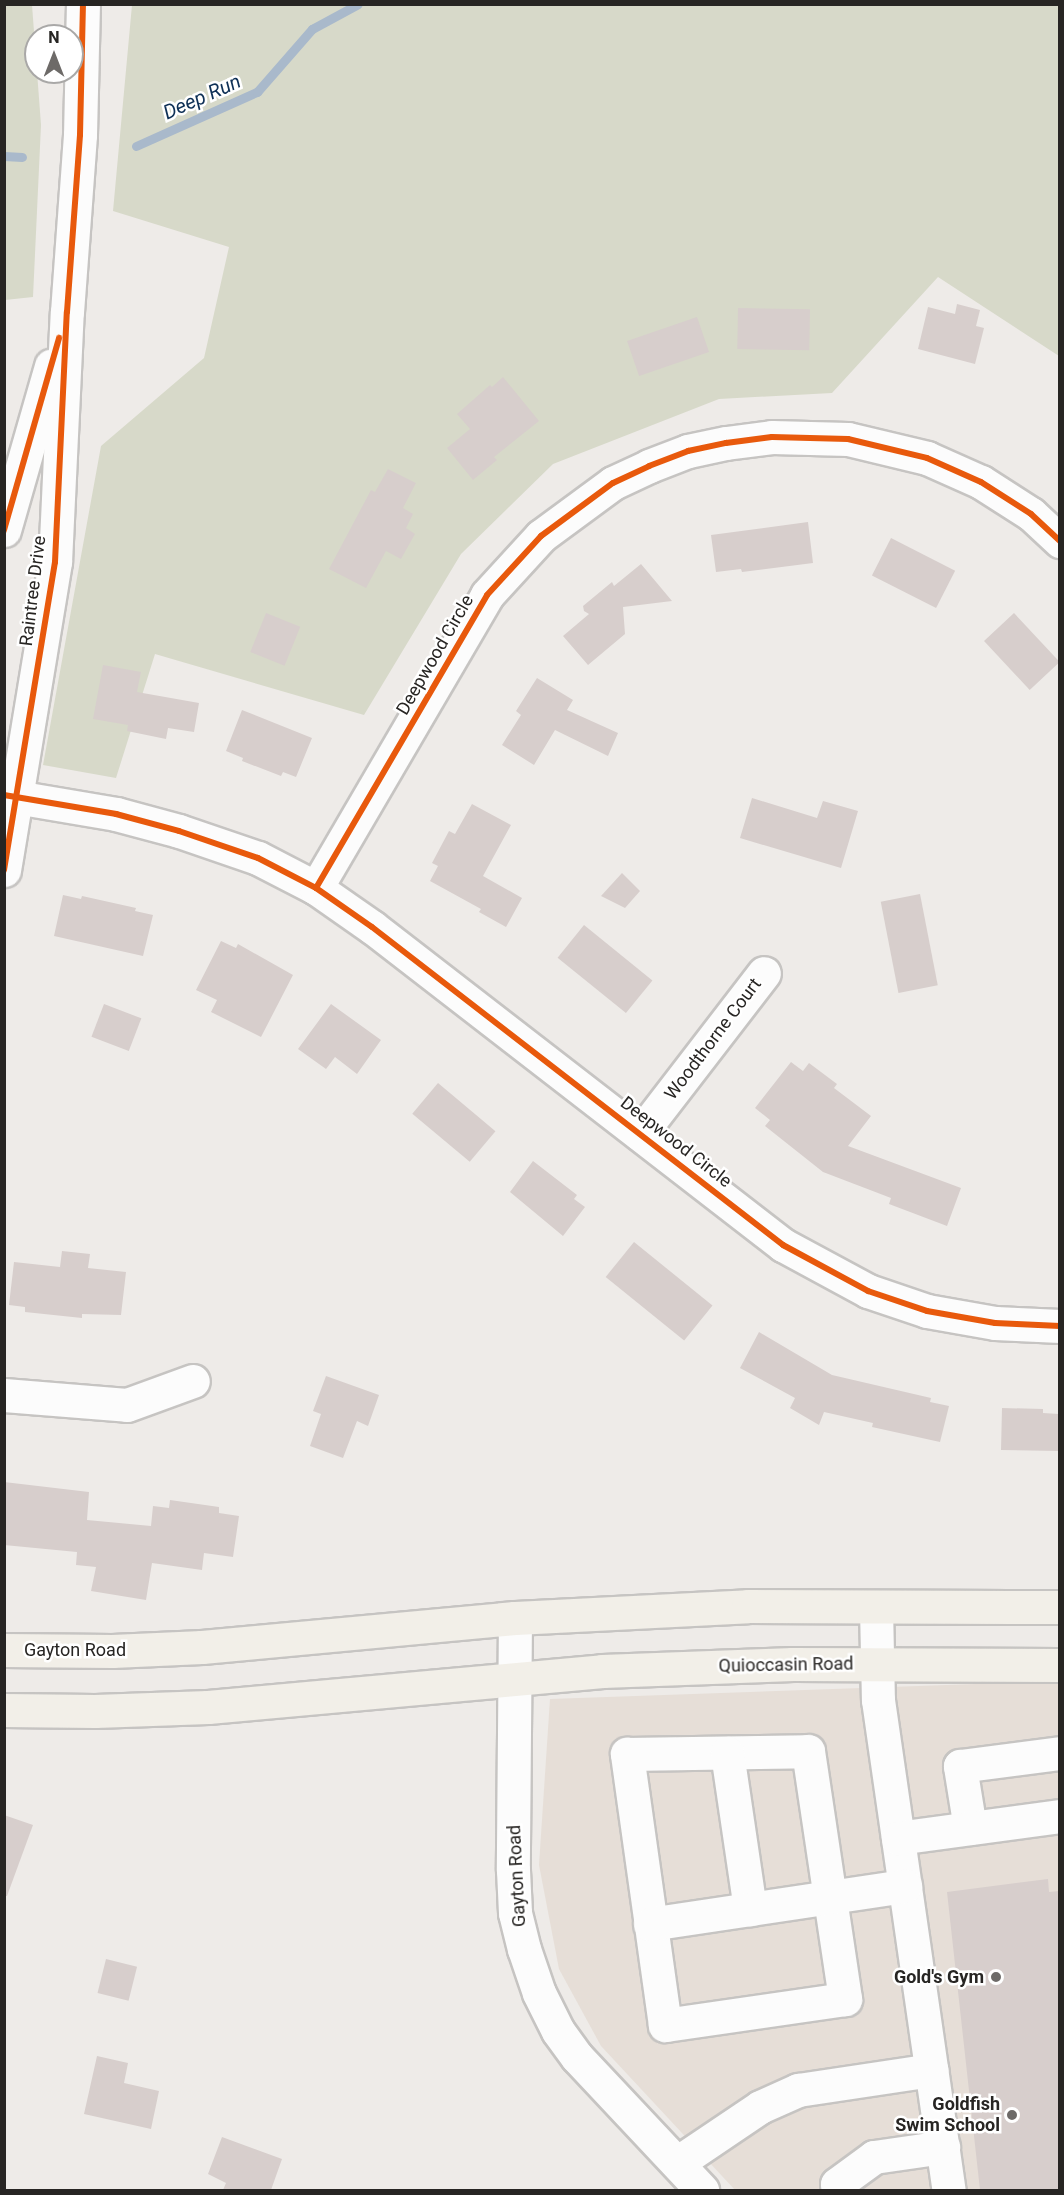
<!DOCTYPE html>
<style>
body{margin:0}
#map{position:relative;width:1064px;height:2195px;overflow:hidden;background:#eeebe8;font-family:Roboto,sans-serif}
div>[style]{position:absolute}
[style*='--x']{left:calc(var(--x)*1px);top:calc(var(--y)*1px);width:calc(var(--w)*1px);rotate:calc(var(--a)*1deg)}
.built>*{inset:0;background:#e6ded7}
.green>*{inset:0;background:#d7d9c9}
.stream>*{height:9px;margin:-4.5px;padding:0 4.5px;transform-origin:4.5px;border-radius:4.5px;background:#a9b9cb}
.building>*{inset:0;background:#d7cecc;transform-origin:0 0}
.roads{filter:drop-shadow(2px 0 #c6c4c2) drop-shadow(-2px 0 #c6c4c2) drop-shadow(0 2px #c6c4c2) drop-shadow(0 -2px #c6c4c2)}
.minor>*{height:33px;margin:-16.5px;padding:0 16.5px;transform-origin:16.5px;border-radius:16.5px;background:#fcfcfc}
.major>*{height:33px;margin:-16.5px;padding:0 16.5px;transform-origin:16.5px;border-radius:16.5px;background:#f2efe8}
.cycleway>*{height:6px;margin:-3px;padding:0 3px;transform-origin:3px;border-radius:3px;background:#e8590c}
.dots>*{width:16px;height:16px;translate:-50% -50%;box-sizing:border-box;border:3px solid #fff;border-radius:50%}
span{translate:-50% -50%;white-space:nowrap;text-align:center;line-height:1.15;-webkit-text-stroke:5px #fff;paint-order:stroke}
.street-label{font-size:18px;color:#272523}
.poi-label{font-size:18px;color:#272523;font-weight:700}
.right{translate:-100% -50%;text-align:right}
.water-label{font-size:20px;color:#0e3056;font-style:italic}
.frame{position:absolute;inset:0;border:6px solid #272523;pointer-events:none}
.north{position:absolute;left:24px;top:24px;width:60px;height:60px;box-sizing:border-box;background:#fff;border:2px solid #a9a8a7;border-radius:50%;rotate:0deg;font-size:16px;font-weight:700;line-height:24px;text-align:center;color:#272523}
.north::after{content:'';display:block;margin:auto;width:21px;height:27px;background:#6d6a68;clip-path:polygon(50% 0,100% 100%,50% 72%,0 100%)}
</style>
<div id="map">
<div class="built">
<i style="clip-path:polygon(1059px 1681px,1059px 2190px,735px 2190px,601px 2046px,559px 1969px,539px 1865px,550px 1699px)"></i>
</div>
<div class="green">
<i style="clip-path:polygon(5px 4px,32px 5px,41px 125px,33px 297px,5px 300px)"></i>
<i style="clip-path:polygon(132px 5px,1059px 5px,1059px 356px,938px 277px,832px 393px,719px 399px,553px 464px,461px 554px,364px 715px,155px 654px,116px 778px,43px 765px,101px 446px,204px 358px,229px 247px,113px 211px)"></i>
</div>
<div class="stream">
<i style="--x:136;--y:146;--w:133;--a:-24.1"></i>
<i style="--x:257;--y:92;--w:84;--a:-48.9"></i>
<i style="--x:312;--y:29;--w:52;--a:-28.5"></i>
<i style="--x:4;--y:156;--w:18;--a:3"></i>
</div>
<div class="building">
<i style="clip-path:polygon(957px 304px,980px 310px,976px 326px,984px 328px,975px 364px,918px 349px,928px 307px,955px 314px)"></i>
<i style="left:738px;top:308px;width:72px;height:41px;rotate:1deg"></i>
<i style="left:697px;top:317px;width:37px;height:74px;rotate:71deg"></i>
<i style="clip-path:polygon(503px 377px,539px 421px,494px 457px,497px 460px,473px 480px,447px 448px,470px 429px,457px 414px,490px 385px,492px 387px)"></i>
<i style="clip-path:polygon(388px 469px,416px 483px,403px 508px,413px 514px,406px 528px,415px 534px,401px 559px,386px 551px,366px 588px,329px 569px,371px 490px,375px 492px)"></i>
<i style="clip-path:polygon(808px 522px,813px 563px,742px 572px,741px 569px,716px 572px,711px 535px)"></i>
<i style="left:891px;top:538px;width:72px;height:42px;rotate:27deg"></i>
<i style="clip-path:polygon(641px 564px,672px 601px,623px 607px,625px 634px,588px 665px,563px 636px,589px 614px,584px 611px,583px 606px,612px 582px,614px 586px)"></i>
<i style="left:266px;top:613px;width:37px;height:42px;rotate:22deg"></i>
<i style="left:1014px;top:613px;width:67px;height:41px;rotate:47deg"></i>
<i style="clip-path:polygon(103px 665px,141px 672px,137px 692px,199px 703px,194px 732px,168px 728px,166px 739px,127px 731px,128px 725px,93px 719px)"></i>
<i style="clip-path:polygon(537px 678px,573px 700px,567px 710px,618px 733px,608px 756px,555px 730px,534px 765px,502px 745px,521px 715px,516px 711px)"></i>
<i style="clip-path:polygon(242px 710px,312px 738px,296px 777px,283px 772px,281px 776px,242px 761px,243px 758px,226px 751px)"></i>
<i style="clip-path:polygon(752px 798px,817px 818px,823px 801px,858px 811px,841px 868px,740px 838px)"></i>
<i style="clip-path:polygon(472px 804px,511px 825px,483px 876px,522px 898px,506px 927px,479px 912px,481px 909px,430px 881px,438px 866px,432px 863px,449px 831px,455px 834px)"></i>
<i style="clip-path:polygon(622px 873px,640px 891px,625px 908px,601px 896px)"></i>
<i style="left:920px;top:894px;width:93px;height:40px;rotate:79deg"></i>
<i style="clip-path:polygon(63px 895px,81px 899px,82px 896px,136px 908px,135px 911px,153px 915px,143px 956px,54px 936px)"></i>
<i style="left:584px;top:925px;width:88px;height:42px;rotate:39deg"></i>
<i style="clip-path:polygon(221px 941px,236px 948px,238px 944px,293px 975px,261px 1037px,211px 1012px,217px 1000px,196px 990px)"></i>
<i style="left:104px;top:1004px;width:40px;height:35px;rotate:21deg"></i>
<i style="clip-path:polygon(331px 1004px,381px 1040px,357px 1074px,335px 1057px,326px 1069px,298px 1049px)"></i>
<i style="clip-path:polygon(791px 1062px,803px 1071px,809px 1063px,837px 1084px,834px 1088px,871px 1116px,848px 1146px,961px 1188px,947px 1226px,889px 1204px,891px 1198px,823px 1172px,765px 1126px,770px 1120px,755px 1108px)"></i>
<i style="left:438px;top:1083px;width:75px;height:40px;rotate:40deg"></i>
<i style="clip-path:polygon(533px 1161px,577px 1195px,574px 1199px,585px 1207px,563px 1236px,510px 1192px)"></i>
<i style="left:634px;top:1242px;width:101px;height:45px;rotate:39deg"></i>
<i style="clip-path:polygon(62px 1251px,90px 1254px,88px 1268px,126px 1272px,121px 1315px,82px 1314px,82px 1318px,25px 1312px,25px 1307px,9px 1305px,14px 1262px,60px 1267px)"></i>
<i style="clip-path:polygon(759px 1332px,832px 1375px,931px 1398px,930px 1402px,949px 1406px,940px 1442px,872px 1427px,873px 1423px,824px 1412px,819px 1425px,790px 1408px,795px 1398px,740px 1368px)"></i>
<i style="clip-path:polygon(326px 1376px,379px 1395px,368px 1426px,357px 1421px,343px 1458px,310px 1446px,321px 1414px,313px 1411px)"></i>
<i style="clip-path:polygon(1002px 1408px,1043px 1409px,1043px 1413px,1059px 1414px,1059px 1451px,1001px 1450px)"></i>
<i style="clip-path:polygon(4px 1482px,89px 1492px,87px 1520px,151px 1526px,153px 1506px,169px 1508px,170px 1500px,219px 1507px,219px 1513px,239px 1516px,233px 1557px,204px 1553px,202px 1570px,152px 1563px,146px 1600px,91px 1591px,96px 1567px,76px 1565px,77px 1552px,4px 1545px)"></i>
<i style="clip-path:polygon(4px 1815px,33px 1825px,7px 1896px,4px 1896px)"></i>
<i style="clip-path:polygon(1048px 1879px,1049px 1892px,1059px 1891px,1059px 2190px,980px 2190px,947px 1892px)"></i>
<i style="left:106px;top:1959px;width:32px;height:35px;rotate:14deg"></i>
<i style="clip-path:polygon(97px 2056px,128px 2063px,124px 2083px,159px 2091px,151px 2129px,84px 2114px)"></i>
<i style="clip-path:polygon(222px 2137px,282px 2159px,271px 2190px,223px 2190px,226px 2183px,208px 2174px)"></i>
</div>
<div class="roads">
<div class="minor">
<i style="--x:4;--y:530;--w:171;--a:-74"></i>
<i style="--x:4;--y:795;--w:114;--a:9.6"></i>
<i style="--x:116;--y:814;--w:65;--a:15.1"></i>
<i style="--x:179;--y:831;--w:83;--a:18.9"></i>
<i style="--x:258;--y:858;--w:65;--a:27.3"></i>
<i style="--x:316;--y:888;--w:68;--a:34.9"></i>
<i style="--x:372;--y:927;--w:520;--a:37.73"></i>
<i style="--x:783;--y:1245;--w:97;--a:28.4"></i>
<i style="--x:868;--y:1291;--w:62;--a:18.7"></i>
<i style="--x:927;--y:1311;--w:69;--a:10"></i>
<i style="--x:995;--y:1323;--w:65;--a:2.6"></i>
<i style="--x:4;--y:870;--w:312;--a:-80.6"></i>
<i style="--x:55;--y:562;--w:250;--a:-87.3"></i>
<i style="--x:67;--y:312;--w:177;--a:-85.8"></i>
<i style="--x:80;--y:135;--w:131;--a:-88.7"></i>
<i style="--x:316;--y:888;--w:339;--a:-59.7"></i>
<i style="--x:487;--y:595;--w:80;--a:-47.5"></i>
<i style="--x:541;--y:536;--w:89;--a:-36.4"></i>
<i style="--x:613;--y:483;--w:40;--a:-25"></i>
<i style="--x:649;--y:466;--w:42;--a:-21"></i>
<i style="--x:688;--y:451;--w:39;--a:-12"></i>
<i style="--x:726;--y:443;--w:46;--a:-7.4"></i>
<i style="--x:772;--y:437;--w:76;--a:1.5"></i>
<i style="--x:848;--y:439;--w:81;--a:13.5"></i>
<i style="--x:927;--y:458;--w:59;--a:24"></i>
<i style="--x:981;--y:482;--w:59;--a:32.6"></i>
<i style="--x:1031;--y:514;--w:40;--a:43"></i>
<i style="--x:640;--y:1134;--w:203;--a:-52.4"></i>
<i style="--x:4;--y:1395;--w:123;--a:4.6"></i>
<i style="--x:127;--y:1405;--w:70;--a:-20"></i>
<i style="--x:876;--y:1607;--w:93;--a:88.8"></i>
<i style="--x:878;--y:1700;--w:495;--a:81.8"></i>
<i style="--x:515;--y:1618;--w:252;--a:90.5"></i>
<i style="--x:513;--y:1870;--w:43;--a:87.3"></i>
<i style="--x:515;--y:1913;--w:37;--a:76"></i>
<i style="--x:524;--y:1949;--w:46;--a:71.2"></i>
<i style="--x:539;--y:1993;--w:42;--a:63.4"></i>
<i style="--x:558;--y:2031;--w:32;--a:54"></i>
<i style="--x:577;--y:2057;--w:183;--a:46.8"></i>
<i style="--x:808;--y:1751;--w:251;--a:81.5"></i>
<i style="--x:845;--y:1999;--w:182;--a:171.8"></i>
<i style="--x:665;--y:2025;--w:274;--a:-98"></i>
<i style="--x:627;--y:1754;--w:181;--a:-0.9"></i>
<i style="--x:727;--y:1753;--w:158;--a:81.6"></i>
<i style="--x:970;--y:1828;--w:63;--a:-99.2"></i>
<i style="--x:960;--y:1766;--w:101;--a:-7.4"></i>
<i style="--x:898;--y:1838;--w:163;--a:-7.7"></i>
<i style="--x:650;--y:1924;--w:258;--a:-8.5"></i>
<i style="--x:677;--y:2163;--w:100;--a:-34"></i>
<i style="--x:760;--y:2107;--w:42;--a:-24.1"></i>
<i style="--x:798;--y:2090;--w:135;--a:-8.5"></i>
<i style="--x:841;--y:2190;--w:7;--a:-124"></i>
<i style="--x:837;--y:2184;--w:46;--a:-36.1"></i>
<i style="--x:874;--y:2157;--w:70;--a:-8.2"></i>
</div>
<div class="major">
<i style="--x:4;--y:1650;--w:108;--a:0.5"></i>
<i style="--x:112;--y:1651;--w:90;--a:-2.5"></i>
<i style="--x:202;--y:1647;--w:314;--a:-5.3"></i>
<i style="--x:515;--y:1618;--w:233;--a:-2.9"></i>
<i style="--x:748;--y:1606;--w:312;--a:0.2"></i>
<i style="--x:4;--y:1710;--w:91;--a:0.6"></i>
<i style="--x:95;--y:1711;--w:113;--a:-2"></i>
<i style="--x:208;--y:1707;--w:396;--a:-5.2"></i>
<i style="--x:602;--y:1671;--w:191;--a:-2.1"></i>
<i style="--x:793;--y:1664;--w:267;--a:0.2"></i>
</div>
</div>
<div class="cycleway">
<i style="--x:4;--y:530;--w:200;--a:-74"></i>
<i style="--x:4;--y:795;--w:114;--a:9.6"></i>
<i style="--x:116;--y:814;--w:65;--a:15.1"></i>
<i style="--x:179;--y:831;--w:83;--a:18.9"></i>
<i style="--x:258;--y:858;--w:65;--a:27.3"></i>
<i style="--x:316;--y:888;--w:68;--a:34.9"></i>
<i style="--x:372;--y:927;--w:520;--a:37.73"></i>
<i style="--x:783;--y:1245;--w:97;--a:28.4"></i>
<i style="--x:868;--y:1291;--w:62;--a:18.7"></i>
<i style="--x:927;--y:1311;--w:69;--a:10"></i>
<i style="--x:995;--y:1323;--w:65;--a:2.6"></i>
<i style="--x:4;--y:870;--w:312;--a:-80.6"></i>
<i style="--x:55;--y:562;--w:250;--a:-87.3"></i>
<i style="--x:67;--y:312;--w:177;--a:-85.8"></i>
<i style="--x:80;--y:135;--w:131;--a:-88.7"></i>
<i style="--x:316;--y:888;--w:339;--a:-59.7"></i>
<i style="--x:487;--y:595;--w:80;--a:-47.5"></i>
<i style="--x:541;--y:536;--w:89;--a:-36.4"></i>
<i style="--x:613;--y:483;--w:40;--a:-25"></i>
<i style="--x:649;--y:466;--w:42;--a:-21"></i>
<i style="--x:688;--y:451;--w:39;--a:-12"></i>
<i style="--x:726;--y:443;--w:46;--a:-7.4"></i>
<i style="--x:772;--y:437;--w:76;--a:1.5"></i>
<i style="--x:848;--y:439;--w:81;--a:13.5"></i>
<i style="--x:927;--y:458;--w:59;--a:24"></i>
<i style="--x:981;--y:482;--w:59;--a:32.6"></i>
<i style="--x:1031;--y:514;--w:40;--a:43"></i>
</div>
<div class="dots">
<i style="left:996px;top:1977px;background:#6d6a68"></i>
<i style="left:1012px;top:2115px;background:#6d6a68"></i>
</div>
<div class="street-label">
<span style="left:33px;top:591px;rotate:-83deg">Raintree Drive</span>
<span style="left:435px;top:655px;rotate:-60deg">Deepwood Circle</span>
<span style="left:713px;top:1039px;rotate:-53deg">Woodthorne Court</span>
<span style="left:676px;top:1142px;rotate:38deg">Deepwood Circle</span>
<span style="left:75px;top:1650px">Gayton Road</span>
<span style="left:786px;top:1665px;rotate:-1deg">Quioccasin Road</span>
<span style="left:517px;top:1876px;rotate:-93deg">Gayton Road</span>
</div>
<div class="poi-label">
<span class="right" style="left:984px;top:1977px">Gold's Gym</span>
<span class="right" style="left:1000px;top:2115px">Goldfish<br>Swim School</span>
</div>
<div class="water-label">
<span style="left:202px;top:97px;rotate:-24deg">Deep Run</span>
</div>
<div class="frame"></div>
<div class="north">N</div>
</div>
